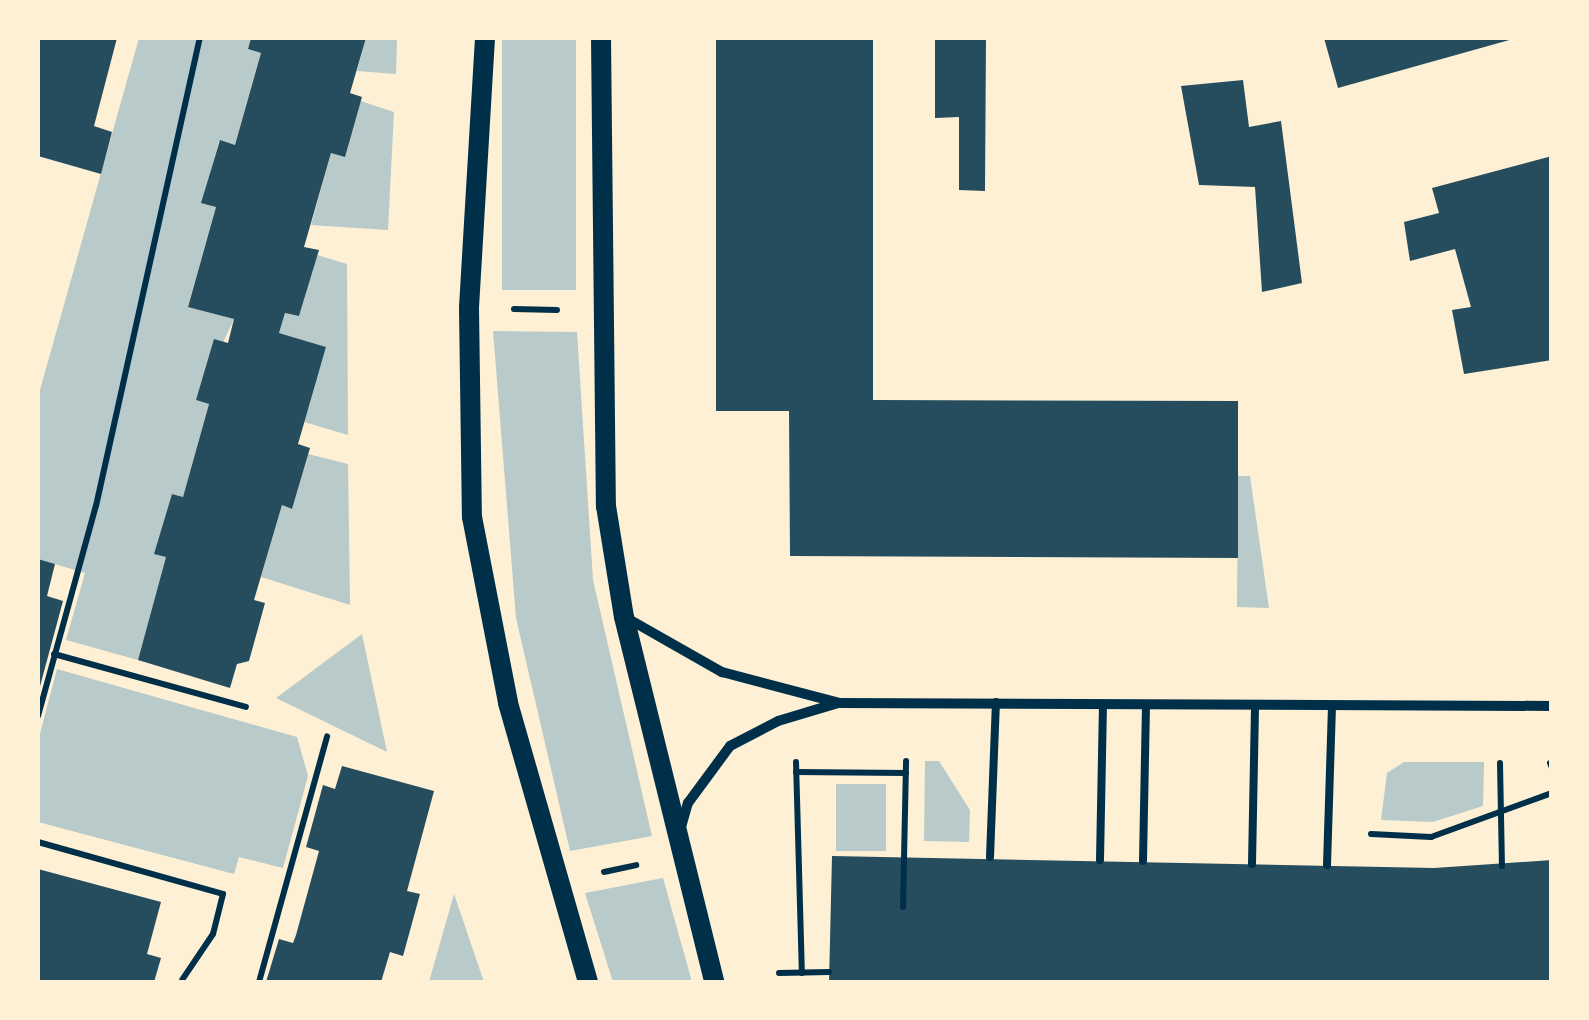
<!DOCTYPE html>
<style>
body{margin:0}
#map{position:relative;width:1589px;height:1020px;overflow:hidden;background:#fdf0d5;font-family:"Noto Sans",sans-serif}
div>[style]{position:absolute}
[style*='--x']{left:calc(var(--x)*1px);top:calc(var(--y)*1px);width:calc(var(--w)*1px);rotate:calc(var(--a)*1deg)}
.green>*{inset:0;background:#b9caca;transform-origin:0 0}
.building>*{inset:0;background:#264d5e}
.path>*{height:6px;margin:-3px;padding:0 3px;transform-origin:3px;border-radius:3px;background:#003049}
.service>*{height:8px;margin:-4px;padding:0 4px;transform-origin:4px;border-radius:4px;background:#003049}
.minor>*{height:10px;margin:-5px;padding:0 5px;transform-origin:5px;border-radius:5px;background:#003049}
.secondary>*{height:20px;margin:-10px;padding:0 10px;transform-origin:10px;border-radius:10px;background:#003049}
span{translate:-50% -50%;white-space:nowrap;text-align:center;line-height:1.15;-webkit-text-stroke:10px #fdf0d5;paint-order:stroke}
.frame{position:absolute;inset:0;border:40px solid #fdf0d5;pointer-events:none}
</style>
<div id="map">
<div class="green">
<i style="clip-path:polygon(139px 38px,251px 38px,248px 49px,261px 53px,235px 145px,219px 141px,202px 202px,216px 207px,188px 306px,234px 319px,196px 400px,209px 404px,183px 497px,172px 494px,155px 553px,166px 557px,138px 660px,66px 640px,85px 573px,38px 559px,38px 397px)"></i>
<i style="clip-path:polygon(366px 38px,397px 38px,396px 74px,357px 71px)"></i>
<i style="left:502px;top:38px;width:74px;height:252px"></i>
<i style="clip-path:polygon(361px 101px,394px 112px,388px 230px,311px 225px,331px 153px)"></i>
<i style="clip-path:polygon(317px 255px,347px 264px,348px 435px,304px 422px,326px 347px,279px 333px,285px 313px,299px 316px)"></i>
<i style="clip-path:polygon(493px 331px,577px 332px,593px 580px,652px 836px,570px 851px,516px 618px)"></i>
<i style="clip-path:polygon(308px 454px,348px 464px,350px 605px,261px 577px,282px 505px,292px 509px)"></i>
<i style="clip-path:polygon(1238px 476px,1250px 476px,1269px 608px,1237px 607px)"></i>
<i style="clip-path:polygon(362px 634px,387px 752px,276px 698px)"></i>
<i style="clip-path:polygon(57px 669px,297px 737px,308px 776px,283px 868px,239px 857px,234px 874px,38px 822px,38px 741px)"></i>
<i style="clip-path:polygon(925px 761px,939px 761px,970px 810px,969px 842px,924px 841px)"></i>
<i style="clip-path:polygon(1404px 762px,1484px 762px,1483px 806px,1433px 822px,1381px 820px,1387px 773px)"></i>
<i style="left:836px;top:784px;width:50px;height:67px"></i>
<i style="clip-path:polygon(663px 878px,692px 982px,613px 982px,585px 893px)"></i>
<i style="clip-path:polygon(454px 894px,484px 982px,429px 982px)"></i>
</div>
<div class="building">
<i style="clip-path:polygon(38px 38px,117px 38px,94px 126px,112px 132px,101px 174px,38px 156px)"></i>
<i style="clip-path:polygon(251px 38px,366px 38px,350px 93px,362px 97px,345px 157px,331px 153px,304px 247px,319px 250px,299px 316px,285px 313px,279px 333px,326px 347px,298px 444px,310px 448px,292px 509px,282px 505px,254px 600px,265px 603px,249px 661px,237px 664px,230px 688px,138px 660px,166px 557px,154px 554px,172px 494px,183px 497px,209px 404px,196px 400px,214px 339px,228px 343px,234px 319px,188px 307px,216px 207px,201px 203px,220px 140px,235px 145px,261px 53px,248px 49px)"></i>
<i style="clip-path:polygon(716px 38px,873px 38px,873px 400px,1238px 401px,1238px 558px,790px 556px,789px 411px,716px 411px)"></i>
<i style="clip-path:polygon(935px 38px,986px 38px,985px 191px,959px 190px,959px 117px,935px 118px)"></i>
<i style="clip-path:polygon(1324px 38px,1512px 38px,1513px 39px,1338px 88px)"></i>
<i style="clip-path:polygon(1243px 80px,1249px 127px,1281px 121px,1302px 283px,1262px 292px,1255px 187px,1199px 185px,1181px 86px)"></i>
<i style="clip-path:polygon(1552px 156px,1552px 360px,1464px 374px,1452px 310px,1471px 307px,1455px 249px,1410px 261px,1404px 222px,1439px 213px,1432px 188px)"></i>
<i style="clip-path:polygon(38px 559px,55px 564px,47px 596px,63px 601px,39px 690px)"></i>
<i style="clip-path:polygon(342px 766px,434px 791px,407px 891px,420px 894px,403px 956px,390px 952px,381px 982px,266px 982px,279px 939px,293px 943px,296px 935px,319px 851px,306px 847px,323px 785px,335px 789px)"></i>
<i style="clip-path:polygon(832px 856px,1434px 868px,1552px 860px,1552px 982px,829px 982px)"></i>
<i style="clip-path:polygon(38px 869px,161px 902px,147px 954px,161px 958px,154px 982px,38px 982px)"></i>
</div>
<div class="path">
<i style="--x:514;--y:309;--w:43;--a:1.3"></i>
<i style="--x:54;--y:654;--w:199;--a:15.4"></i>
<i style="--x:38;--y:716;--w:218;--a:-74.6"></i>
<i style="--x:96;--y:506;--w:479;--a:-77.5"></i>
<i style="--x:796;--y:762;--w:211;--a:88.4"></i>
<i style="--x:1500;--y:763;--w:103;--a:88.9"></i>
<i style="--x:1550;--y:763;--w:5;--a:68"></i>
<i style="--x:796;--y:772;--w:110;--a:0.5"></i>
<i style="--x:1371;--y:834;--w:60;--a:2.9"></i>
<i style="--x:1431;--y:837;--w:129;--a:-20"></i>
<i style="--x:38;--y:842;--w:192;--a:15.7"></i>
<i style="--x:223;--y:894;--w:41;--a:104"></i>
<i style="--x:213;--y:934;--w:55;--a:124"></i>
<i style="--x:604;--y:872;--w:33;--a:-12"></i>
<i style="--x:903;--y:907;--w:146;--a:-88.8"></i>
<i style="--x:779;--y:973;--w:50;--a:-1.1"></i>
<i style="--x:259;--y:982;--w:255;--a:-74.5"></i>
</div>
<div class="service">
<i style="--x:990;--y:857;--w:155;--a:-87.8"></i>
<i style="--x:1100;--y:860;--w:156;--a:-88.9"></i>
<i style="--x:1143;--y:861;--w:157;--a:-88.9"></i>
<i style="--x:1252;--y:864;--w:158;--a:-88.9"></i>
<i style="--x:1327;--y:865;--w:160;--a:-88.2"></i>
</div>
<div class="minor">
<i style="--x:625;--y:617;--w:112;--a:29.6"></i>
<i style="--x:722;--y:672;--w:121;--a:14.8"></i>
<i style="--x:839;--y:703;--w:713;--a:0.24"></i>
<i style="--x:681;--y:827;--w:25;--a:-74"></i>
<i style="--x:688;--y:803;--w:71;--a:-53.6"></i>
<i style="--x:730;--y:746;--w:54;--a:-27.5"></i>
<i style="--x:778;--y:721;--w:63;--a:-16.7"></i>
</div>
<div class="secondary">
<i style="--x:485;--y:38;--w:270;--a:93.4"></i>
<i style="--x:469;--y:308;--w:209;--a:89.2"></i>
<i style="--x:472;--y:517;--w:189;--a:79"></i>
<i style="--x:508;--y:703;--w:290;--a:74"></i>
<i style="--x:601;--y:38;--w:468;--a:89.4"></i>
<i style="--x:606;--y:506;--w:112;--a:80.8"></i>
<i style="--x:624;--y:617;--w:376;--a:76.1"></i>
</div>
<div class="frame"></div>
</div>
